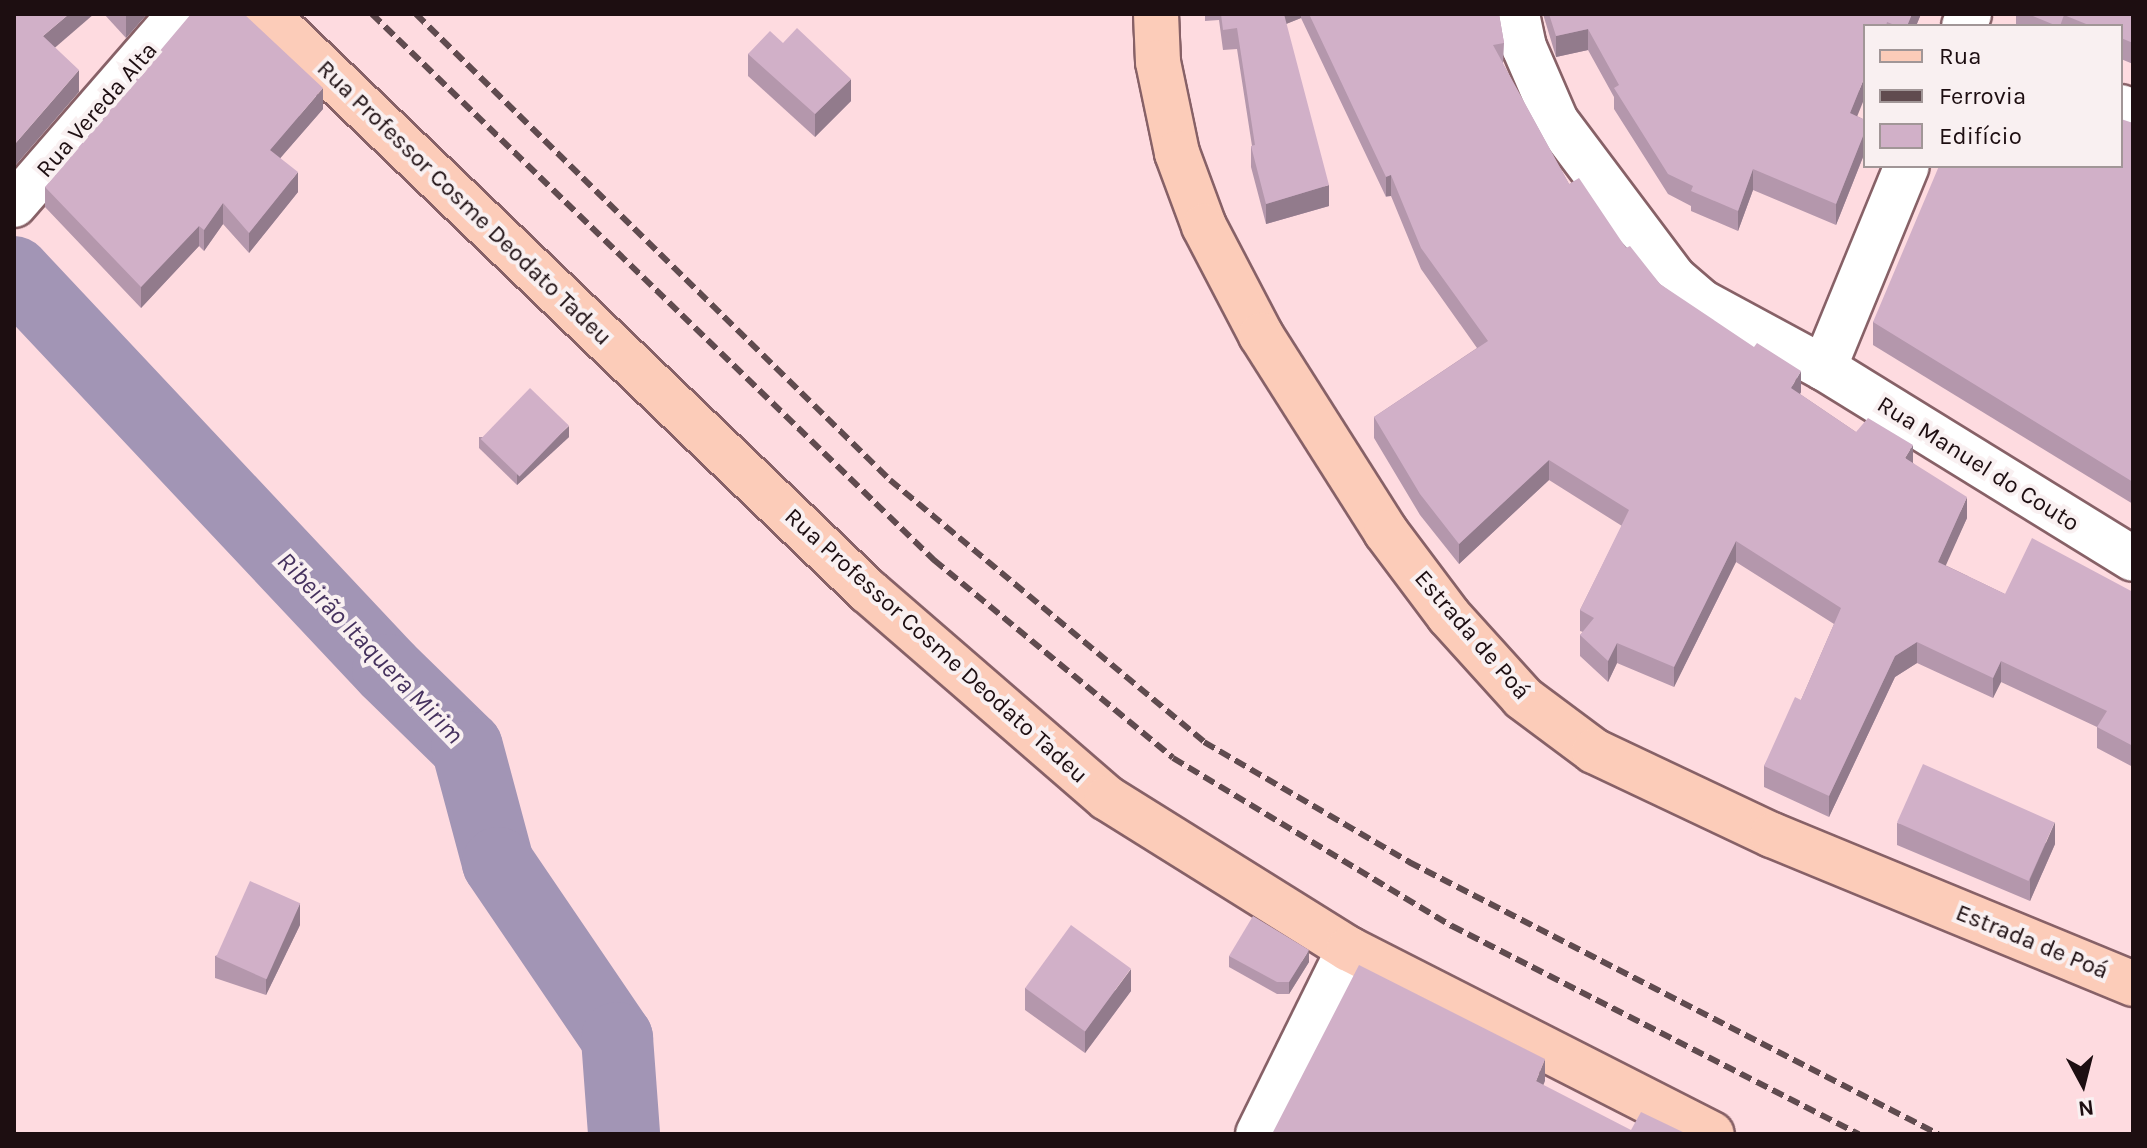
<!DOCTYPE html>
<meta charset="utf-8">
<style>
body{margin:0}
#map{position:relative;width:2147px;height:1148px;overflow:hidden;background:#fedbe0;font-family:Karla,sans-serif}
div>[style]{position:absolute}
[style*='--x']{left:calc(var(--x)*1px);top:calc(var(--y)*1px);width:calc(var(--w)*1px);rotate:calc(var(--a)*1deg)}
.river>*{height:72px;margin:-36px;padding:0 36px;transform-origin:36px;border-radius:36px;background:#a295b5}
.roads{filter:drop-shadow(2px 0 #876167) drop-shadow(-2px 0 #876167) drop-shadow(0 2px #876167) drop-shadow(0 -2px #876167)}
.minor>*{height:44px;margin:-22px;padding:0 22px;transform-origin:22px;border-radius:22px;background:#fff}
.major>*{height:44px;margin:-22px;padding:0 22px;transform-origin:22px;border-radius:22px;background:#fcccb9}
.rail>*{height:6px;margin-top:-3px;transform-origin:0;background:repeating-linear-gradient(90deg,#604b4f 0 12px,transparent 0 18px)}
.wall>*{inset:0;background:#b497ac}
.shaded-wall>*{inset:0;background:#927b8c;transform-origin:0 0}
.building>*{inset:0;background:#d1b0c8;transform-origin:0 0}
span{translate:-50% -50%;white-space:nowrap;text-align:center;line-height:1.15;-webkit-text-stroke:8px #f9f0f1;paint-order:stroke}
.street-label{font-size:24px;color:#1d0e11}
.water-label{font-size:26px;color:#45315e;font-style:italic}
.frame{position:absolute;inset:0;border:16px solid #1d0e11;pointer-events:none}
.legend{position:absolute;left:1863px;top:24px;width:260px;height:144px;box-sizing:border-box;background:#f9f0f1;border:2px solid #a19697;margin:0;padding:10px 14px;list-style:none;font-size:24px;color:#1d0e11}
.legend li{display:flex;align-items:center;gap:16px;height:40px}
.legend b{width:40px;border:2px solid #a19697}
.north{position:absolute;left:2043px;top:1044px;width:80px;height:80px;-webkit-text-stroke:6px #f9f0f1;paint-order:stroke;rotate:173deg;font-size:22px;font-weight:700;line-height:32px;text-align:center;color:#1d0e11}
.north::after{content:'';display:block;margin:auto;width:28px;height:36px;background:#1d0e11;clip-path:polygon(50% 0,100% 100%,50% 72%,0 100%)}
</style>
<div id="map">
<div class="river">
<i style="--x:14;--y:272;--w:546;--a:46.78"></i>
<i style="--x:388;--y:670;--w:110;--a:44.3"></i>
<i style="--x:467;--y:747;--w:120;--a:75"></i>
<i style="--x:498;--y:863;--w:212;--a:55.8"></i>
<i style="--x:617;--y:1038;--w:96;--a:85.8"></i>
</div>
<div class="roads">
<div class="minor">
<i style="--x:1517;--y:14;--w:34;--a:78"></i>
<i style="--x:1524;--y:47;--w:81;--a:66.6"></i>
<i style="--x:1556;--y:121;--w:196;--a:53.1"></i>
<i style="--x:1674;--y:278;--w:35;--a:41"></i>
<i style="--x:1700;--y:301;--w:141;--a:28.4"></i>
<i style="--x:1824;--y:368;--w:363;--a:31.7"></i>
<i style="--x:1964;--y:26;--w:13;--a:-67"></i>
<i style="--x:2121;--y:107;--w:13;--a:23"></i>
<i style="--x:14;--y:205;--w:253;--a:-49"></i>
<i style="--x:1824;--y:368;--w:218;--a:-67.7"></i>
<i style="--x:1258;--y:1134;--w:206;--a:-63.8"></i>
</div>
<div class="major">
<i style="--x:266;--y:14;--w:834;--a:43.79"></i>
<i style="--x:868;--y:591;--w:316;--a:40.9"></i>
<i style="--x:1107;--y:798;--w:285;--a:32"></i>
<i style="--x:1349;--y:949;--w:407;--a:27"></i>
<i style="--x:1156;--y:14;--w:48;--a:87.6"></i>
<i style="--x:1158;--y:62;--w:93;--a:78.2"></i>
<i style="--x:1177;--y:153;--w:78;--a:69.7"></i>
<i style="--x:1204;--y:226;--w:123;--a:62.4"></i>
<i style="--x:1261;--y:335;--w:233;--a:57.6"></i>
<i style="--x:1386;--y:532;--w:105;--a:53.1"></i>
<i style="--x:1449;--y:616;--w:110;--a:47.9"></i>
<i style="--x:1523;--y:698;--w:89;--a:36.7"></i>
<i style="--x:1594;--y:751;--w:197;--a:25.3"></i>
<i style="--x:1772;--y:835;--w:391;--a:22.4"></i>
</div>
</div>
<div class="rail">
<i style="--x:372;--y:14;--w:784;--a:44.17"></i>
<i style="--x:934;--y:560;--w:310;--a:39.6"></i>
<i style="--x:1173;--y:758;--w:326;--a:31.1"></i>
<i style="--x:1452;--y:926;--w:457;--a:27.1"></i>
<i style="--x:416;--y:14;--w:665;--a:44.51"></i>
<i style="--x:890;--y:480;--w:409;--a:39.8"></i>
<i style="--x:1204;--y:742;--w:238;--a:30.3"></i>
<i style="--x:1409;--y:862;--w:595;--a:27.21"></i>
</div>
<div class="wall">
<i style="clip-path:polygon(104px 14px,147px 14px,126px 38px)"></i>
<i style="clip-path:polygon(1205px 14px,1499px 14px,1504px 43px,1503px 64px,1569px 184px,1660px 284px,1801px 392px,1800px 394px,1856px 432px,1913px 463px,1967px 518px,1945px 565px,2005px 594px,2133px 592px,2133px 767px,2097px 748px,2097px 727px,2001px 682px,1993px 698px,1917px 663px,1895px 677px,1829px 817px,1764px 787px,1764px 766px,1801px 700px,1834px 624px,1736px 562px,1674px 687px,1617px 663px,1608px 682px,1580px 656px,1580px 635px,1583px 632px,1580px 631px,1580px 610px,1622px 526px,1549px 480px,1459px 564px,1420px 515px,1374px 438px,1374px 417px,1477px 348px,1421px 269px,1391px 196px,1386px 197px,1301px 18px,1286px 24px,1329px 206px,1266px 224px,1251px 167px,1251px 146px,1252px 146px,1237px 49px,1223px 50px,1219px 20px,1205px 21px)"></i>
<i style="clip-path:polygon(1543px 14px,1921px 14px,1916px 26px,1865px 26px,1857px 116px,1865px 120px,1865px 152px,1836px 225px,1753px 190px,1738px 231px,1691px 211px,1691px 206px,1668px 194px,1614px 109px,1614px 97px,1588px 50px,1556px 57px)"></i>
<i style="clip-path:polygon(2016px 14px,2133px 14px,2133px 64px,2121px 59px,2121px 26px,2016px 26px)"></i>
<i style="clip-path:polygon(783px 43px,851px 101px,815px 137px,748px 76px,748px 54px)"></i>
<i style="clip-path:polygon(323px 109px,280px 158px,298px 192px,249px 253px,223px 224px,204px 251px,199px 246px,141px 308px,45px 207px,45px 187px)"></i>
<i style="clip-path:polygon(2133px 123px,2133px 504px,1873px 345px,1873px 322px)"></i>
<i style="clip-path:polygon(479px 437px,569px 437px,517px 485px,479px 448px)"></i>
<i style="clip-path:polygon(1897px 823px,2055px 844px,2030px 901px,1897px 845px)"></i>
<i style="clip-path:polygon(300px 925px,266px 995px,215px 978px,215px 956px)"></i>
<i style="clip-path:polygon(1229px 956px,1309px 962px,1289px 994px,1277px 994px,1229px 967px)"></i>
<i style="clip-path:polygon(1025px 988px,1131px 991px,1085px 1053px,1025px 1010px)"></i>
</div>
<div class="shaded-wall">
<i style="clip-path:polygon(69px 14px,94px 14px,43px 58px,43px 36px)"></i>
<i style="clip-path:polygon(128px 14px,147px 14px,126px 38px,126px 15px)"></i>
<i style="clip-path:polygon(1281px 14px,1301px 14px,1301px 18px,1281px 26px)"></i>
<i style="clip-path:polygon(1912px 14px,1921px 14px,1916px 26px,1907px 26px)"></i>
<i style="clip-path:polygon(1588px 29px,1588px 50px,1556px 57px,1556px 36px)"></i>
<i style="clip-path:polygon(79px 70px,79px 92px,14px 167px,14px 145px)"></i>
<i style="clip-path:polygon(1865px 76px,1865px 97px,1850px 134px,1850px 113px)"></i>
<i style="clip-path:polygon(851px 79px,851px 101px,815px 137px,815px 114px)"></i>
<i style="clip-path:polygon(323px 88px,323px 109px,270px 170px,270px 150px)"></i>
<i style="clip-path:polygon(1865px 131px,1865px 152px,1836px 225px,1836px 204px)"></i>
<i style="clip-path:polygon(1753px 169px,1753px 190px,1738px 231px,1738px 211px)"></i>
<i style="clip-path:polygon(298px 172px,298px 192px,249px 253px,249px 233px)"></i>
<i style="left:1391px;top:175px;width:21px;height:5px;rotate:90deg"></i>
<i style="clip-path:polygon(1329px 185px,1329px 206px,1266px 224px,1266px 204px)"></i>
<i style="clip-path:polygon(223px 203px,223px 224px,204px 251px,204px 230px)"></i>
<i style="clip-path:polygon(199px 226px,199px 246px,141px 308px,141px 287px)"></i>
<i style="clip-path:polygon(1801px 371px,1801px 392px,1791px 409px,1791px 388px)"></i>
<i style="clip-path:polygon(569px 426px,569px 437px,517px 485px,517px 473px)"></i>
<i style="clip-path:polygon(1913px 445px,1913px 465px,1905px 458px)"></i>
<i style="clip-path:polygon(1549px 460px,1549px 480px,1459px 564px,1459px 544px)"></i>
<i style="clip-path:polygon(1967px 497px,1967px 518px,1938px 583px,1938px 562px)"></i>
<i style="clip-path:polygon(1736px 541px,1736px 562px,1674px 687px,1674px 667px)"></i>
<i style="clip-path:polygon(1917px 642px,1917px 663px,1895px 677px,1829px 817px,1829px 796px,1895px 656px)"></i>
<i style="clip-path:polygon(1617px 643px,1617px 663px,1608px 682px,1608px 661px)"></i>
<i style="clip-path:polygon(2001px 661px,2001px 682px,1993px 698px,1993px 678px)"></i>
<i style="clip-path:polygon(2055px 822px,2055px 844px,2030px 901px,2030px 879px)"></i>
<i style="clip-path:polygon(300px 903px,300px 925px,266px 995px,266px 973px)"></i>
<i style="clip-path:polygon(1309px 950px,1309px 962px,1289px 994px,1289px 982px)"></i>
<i style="clip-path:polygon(1131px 969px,1131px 991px,1085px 1053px,1085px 1031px)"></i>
<i style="clip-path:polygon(1545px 1059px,1545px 1081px,1536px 1103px,1536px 1081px)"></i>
</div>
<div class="building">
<i style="clip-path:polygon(14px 14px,69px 14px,43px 36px,79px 70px,14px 145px)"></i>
<i style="clip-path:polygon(191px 14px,244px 14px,323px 88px,270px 150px,298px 172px,249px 233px,223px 203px,204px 230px,199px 226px,141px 287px,45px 187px)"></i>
<i style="clip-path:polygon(1221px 14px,1284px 14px,1329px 185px,1266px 204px,1251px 146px,1255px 145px,1237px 28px,1223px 30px)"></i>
<i style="clip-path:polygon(1309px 14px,1499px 14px,1504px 43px,1493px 45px,1569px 184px,1579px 178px,1626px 248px,1630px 246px,1660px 284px,1754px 347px,1757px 343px,1801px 371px,1791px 388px,1856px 432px,1868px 418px,1913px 445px,1905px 458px,1967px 497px,1938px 562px,2005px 594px,2032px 538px,2133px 592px,2133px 746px,2097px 727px,2107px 711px,2001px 661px,1993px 678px,1917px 642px,1895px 656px,1829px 796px,1764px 766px,1795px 697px,1801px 700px,1841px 608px,1736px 541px,1674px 667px,1617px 643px,1608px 661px,1580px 635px,1594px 618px,1580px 610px,1629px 510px,1549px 460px,1459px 544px,1420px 494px,1374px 417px,1488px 341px,1421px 248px,1391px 175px,1386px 177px)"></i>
<i style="clip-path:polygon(1549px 14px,1912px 14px,1907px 26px,1897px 26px,1887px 22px,1886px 26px,1865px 26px,1865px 76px,1850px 113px,1865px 120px,1865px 131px,1836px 204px,1753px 169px,1738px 211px,1691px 191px,1693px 186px,1668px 174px,1614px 88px,1619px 85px,1588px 29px,1556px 36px)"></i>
<i style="clip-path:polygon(2028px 14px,2133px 14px,2133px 43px,2121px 38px,2121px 26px,2091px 26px,2064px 15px,2060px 26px,2057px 26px)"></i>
<i style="clip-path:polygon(797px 28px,851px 79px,815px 114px,748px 54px,770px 31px,783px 43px)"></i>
<i style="clip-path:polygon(2121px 119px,2133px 123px,2133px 482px,1873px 322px,1939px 166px,2121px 166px)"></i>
<i style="left:530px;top:388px;width:54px;height:71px;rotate:44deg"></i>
<i style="left:1923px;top:764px;width:144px;height:64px;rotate:24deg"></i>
<i style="left:250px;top:881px;width:55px;height:83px;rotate:24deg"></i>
<i style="clip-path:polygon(1253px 916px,1309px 950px,1289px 982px,1277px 982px,1229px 956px)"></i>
<i style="left:1071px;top:925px;width:74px;height:78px;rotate:36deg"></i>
<i style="clip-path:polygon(1359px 965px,1545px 1059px,1536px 1081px,1631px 1130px,1641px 1112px,1687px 1134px,1272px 1134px)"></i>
</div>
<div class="street-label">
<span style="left:97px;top:110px;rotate:-49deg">Rua Vereda Alta</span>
<span style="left:464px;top:203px;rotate:44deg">Rua Professor Cosme Deodato Tadeu</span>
<span style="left:1978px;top:464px;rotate:32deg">Rua Manuel do Couto</span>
<span style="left:1472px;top:635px;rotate:49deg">Estrada de Poá</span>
<span style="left:936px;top:646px;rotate:42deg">Rua Professor Cosme Deodato Tadeu</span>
<span style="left:2032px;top:942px;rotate:22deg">Estrada de Poá</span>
</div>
<div class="water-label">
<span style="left:370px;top:648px;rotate:46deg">Ribeirão Itaquera Mirim</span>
</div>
<div class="frame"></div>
<ul class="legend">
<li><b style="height:10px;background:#fcccb9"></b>Rua</li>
<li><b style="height:10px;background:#604b4f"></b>Ferrovia</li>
<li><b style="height:22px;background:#d1b0c8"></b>Edifício</li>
</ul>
<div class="north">N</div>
</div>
